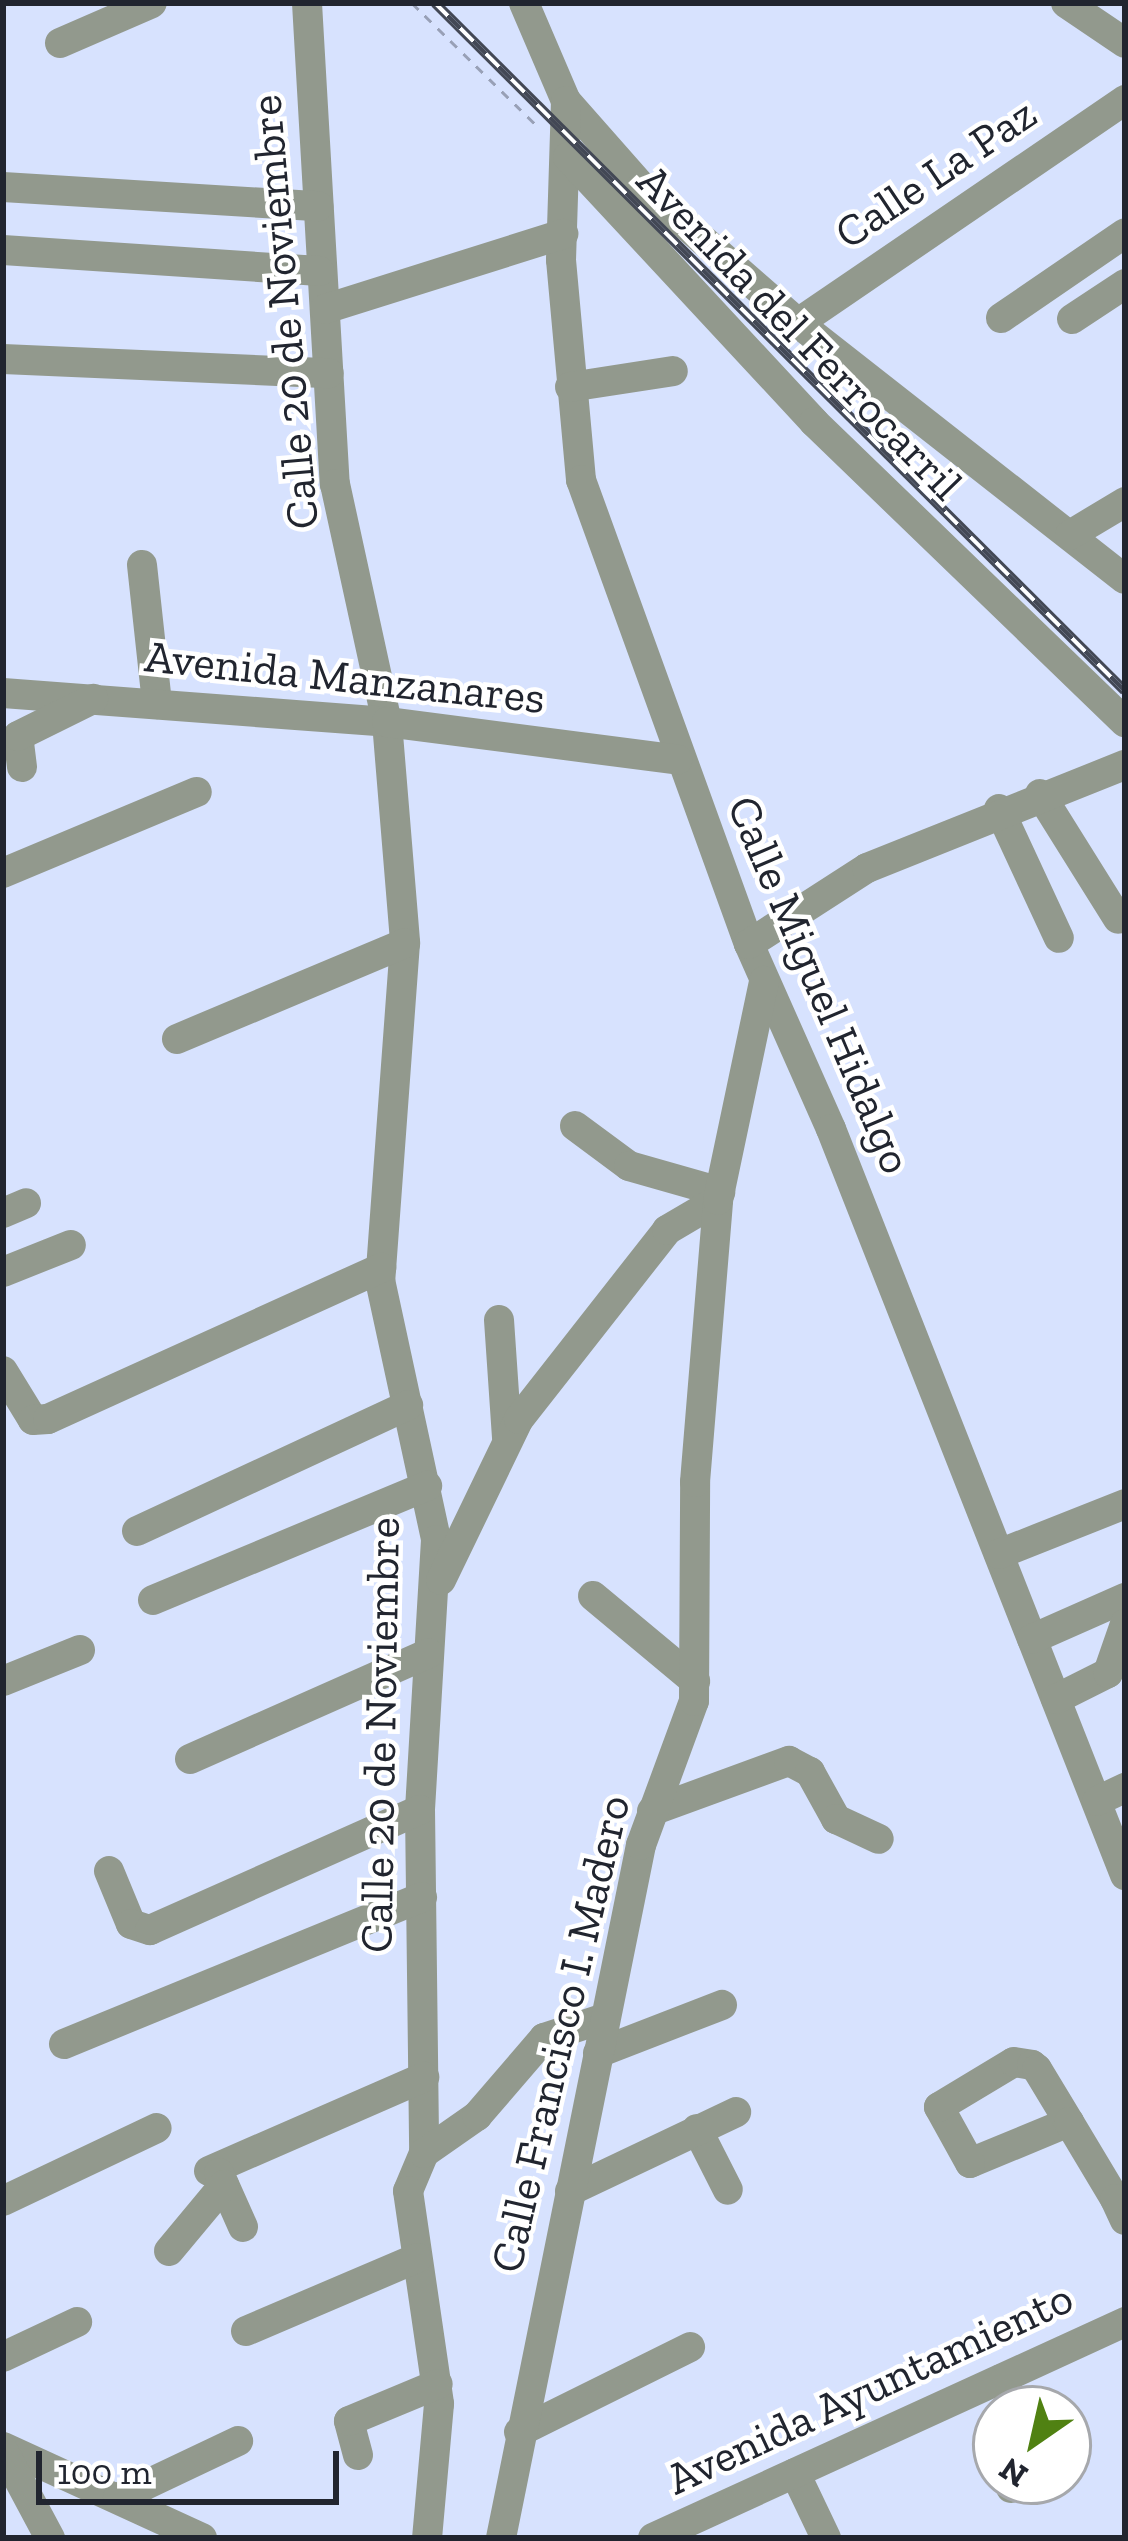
<!DOCTYPE html>
<style>
body{margin:0}
#map{position:relative;width:1128px;height:2541px;overflow:hidden;background:#d7e2fe;font-family:"Zilla Slab",serif}
div>[style]{position:absolute}
[style*='--x']{left:calc(var(--x)*1px);top:calc(var(--y)*1px);width:calc(var(--w)*1px);rotate:calc(var(--a)*1deg)}
.path>*{height:3px;margin-top:-1.5px;transform-origin:0;background:repeating-linear-gradient(90deg,#98a0b6 0 9px,transparent 0 18px)}
.minor>*{height:30px;margin:-15px;padding:0 15px;transform-origin:15px;border-radius:15px;background:#92998d}
.rail>*{height:10px;margin-top:-5px;transform-origin:0;background:repeating-linear-gradient(90deg,#fff 0 18px,#434855 0 36px);box-sizing:border-box;border-block:3px solid #434855}
span{translate:-50% -50%;white-space:nowrap;text-align:center;line-height:1.15;-webkit-text-stroke:9px #fff;paint-order:stroke}
.street-label{font-size:45px;color:#21252f}
.frame{position:absolute;inset:0;border:6px solid #21252f;pointer-events:none}
.north{position:absolute;left:972px;top:2385px;width:120px;height:120px;box-sizing:border-box;background:#fff;border:3px solid #a6a8ac;border-radius:50%;rotate:214deg;font-size:33px;font-weight:700;line-height:48px;text-align:center;color:#21252f}
.north::after{content:'';display:block;margin:auto;width:42px;height:54px;background:#508112;clip-path:polygon(50% 0,100% 100%,50% 72%,0 100%)}
.scale{position:absolute;left:36px;top:2451px;width:303px;height:54px;box-sizing:border-box;border:6px solid #21252f;border-top:0;padding-left:15px;font-size:36px;line-height:42px;white-space:nowrap;color:#21252f;-webkit-text-stroke:9px #fff;paint-order:stroke}
</style>
<div id="map">
<div class="path">
<i style="--x:412;--y:3;--w:178;--a:44.5"></i>
</div>
<div class="minor">
<i style="--x:307;--y:3;--w:482;--a:86.7"></i>
<i style="--x:335;--y:484;--w:244;--a:77.7"></i>
<i style="--x:387;--y:722;--w:222;--a:85.3"></i>
<i style="--x:405;--y:943;--w:338;--a:94.2"></i>
<i style="--x:380;--y:1280;--w:266;--a:77.8"></i>
<i style="--x:436;--y:1540;--w:270;--a:93.4"></i>
<i style="--x:420;--y:1810;--w:343;--a:89.3"></i>
<i style="--x:424;--y:2153;--w:41;--a:112.8"></i>
<i style="--x:408;--y:2191;--w:215;--a:81.7"></i>
<i style="--x:439;--y:2404;--w:135;--a:95.1"></i>
<i style="--x:524;--y:3;--w:107;--a:66.8"></i>
<i style="--x:566;--y:101;--w:113;--a:48.6"></i>
<i style="--x:641;--y:186;--w:208;--a:41.1"></i>
<i style="--x:798;--y:323;--w:415;--a:38.1"></i>
<i style="--x:1066;--y:3;--w:71;--a:34.1"></i>
<i style="--x:60;--y:43;--w:100;--a:-23.5"></i>
<i style="--x:566;--y:101;--w:159;--a:91.8"></i>
<i style="--x:561;--y:260;--w:221;--a:84.8"></i>
<i style="--x:581;--y:480;--w:493;--a:70.1"></i>
<i style="--x:749;--y:944;--w:202;--a:66.1"></i>
<i style="--x:831;--y:1129;--w:802;--a:68.49"></i>
<i style="--x:568;--y:157;--w:362;--a:47.1"></i>
<i style="--x:814;--y:422;--w:432;--a:44"></i>
<i style="--x:3;--y:187;--w:316;--a:3.5"></i>
<i style="--x:3;--y:250;--w:317;--a:3.8"></i>
<i style="--x:325;--y:309;--w:250;--a:-17.5"></i>
<i style="--x:1001;--y:318;--w:150;--a:-34.4"></i>
<i style="--x:1072;--y:319;--w:64;--a:-33.4"></i>
<i style="--x:798;--y:323;--w:396;--a:-34.3"></i>
<i style="--x:3;--y:359;--w:326;--a:2.5"></i>
<i style="--x:570;--y:387;--w:104;--a:-8.8"></i>
<i style="--x:1070;--y:535;--w:64;--a:-31"></i>
<i style="--x:142;--y:565;--w:140;--a:83.8"></i>
<i style="--x:3;--y:693;--w:385;--a:4.3"></i>
<i style="--x:387;--y:722;--w:293;--a:7.4"></i>
<i style="--x:22;--y:767;--w:31;--a:-97"></i>
<i style="--x:18;--y:736;--w:84;--a:-26.3"></i>
<i style="--x:1040;--y:794;--w:147;--a:58"></i>
<i style="--x:999;--y:809;--w:142;--a:65.1"></i>
<i style="--x:3;--y:873;--w:210;--a:-22.7"></i>
<i style="--x:749;--y:944;--w:140;--a:-32.8"></i>
<i style="--x:867;--y:868;--w:278;--a:-21.8"></i>
<i style="--x:177;--y:1039;--w:247;--a:-22.8"></i>
<i style="--x:575;--y:1126;--w:67;--a:36.5"></i>
<i style="--x:629;--y:1166;--w:95;--a:15.9"></i>
<i style="--x:3;--y:1213;--w:25;--a:-23"></i>
<i style="--x:3;--y:1272;--w:73;--a:-21.7"></i>
<i style="--x:499;--y:1320;--w:118;--a:86.1"></i>
<i style="--x:3;--y:1371;--w:57;--a:58.5"></i>
<i style="--x:33;--y:1420;--w:15;--a:-4"></i>
<i style="--x:48;--y:1419;--w:366;--a:-24.4"></i>
<i style="--x:137;--y:1531;--w:299;--a:-24.9"></i>
<i style="--x:999;--y:1554;--w:136;--a:-21.6"></i>
<i style="--x:441;--y:1580;--w:179;--a:-64.2"></i>
<i style="--x:519;--y:1419;--w:240;--a:-51.9"></i>
<i style="--x:667;--y:1230;--w:59;--a:-30.5"></i>
<i style="--x:593;--y:1596;--w:133;--a:39.8"></i>
<i style="--x:153;--y:1600;--w:297;--a:-22.6"></i>
<i style="--x:1032;--y:1639;--w:102;--a:-23.8"></i>
<i style="--x:3;--y:1681;--w:83;--a:-21.9"></i>
<i style="--x:1056;--y:1699;--w:58;--a:-26.6"></i>
<i style="--x:1108;--y:1673;--w:52;--a:-70.9"></i>
<i style="--x:190;--y:1759;--w:261;--a:-23.9"></i>
<i style="--x:1097;--y:1801;--w:31;--a:-25"></i>
<i style="--x:652;--y:1811;--w:146;--a:-20.1"></i>
<i style="--x:789;--y:1761;--w:24;--a:28"></i>
<i style="--x:810;--y:1772;--w:54;--a:61"></i>
<i style="--x:836;--y:1819;--w:47;--a:24.9"></i>
<i style="--x:109;--y:1871;--w:57;--a:67.5"></i>
<i style="--x:131;--y:1924;--w:20;--a:18"></i>
<i style="--x:150;--y:1930;--w:295;--a:-24"></i>
<i style="--x:64;--y:2044;--w:387;--a:-22.3"></i>
<i style="--x:598;--y:2053;--w:133;--a:-21.2"></i>
<i style="--x:1069;--y:2122;--w:107;--a:157.5"></i>
<i style="--x:970;--y:2163;--w:64;--a:-119"></i>
<i style="--x:939;--y:2107;--w:87;--a:-31"></i>
<i style="--x:1014;--y:2062;--w:18;--a:9"></i>
<i style="--x:1032;--y:2065;--w:6;--a:39"></i>
<i style="--x:1037;--y:2069;--w:62;--a:58.9"></i>
<i style="--x:1069;--y:2122;--w:90;--a:59.1"></i>
<i style="--x:1115;--y:2199;--w:23;--a:65"></i>
<i style="--x:697;--y:2129;--w:68;--a:63.1"></i>
<i style="--x:424;--y:2153;--w:65;--a:-34.9"></i>
<i style="--x:477;--y:2116;--w:103;--a:-49.3"></i>
<i style="--x:544;--y:2038;--w:64;--a:-18.2"></i>
<i style="--x:209;--y:2171;--w:235;--a:-23.6"></i>
<i style="--x:219;--y:2173;--w:59;--a:66"></i>
<i style="--x:570;--y:2191;--w:184;--a:-25.4"></i>
<i style="--x:3;--y:2201;--w:170;--a:-25.4"></i>
<i style="--x:169;--y:2251;--w:86;--a:-50.2"></i>
<i style="--x:246;--y:2331;--w:186;--a:-23.1"></i>
<i style="--x:3;--y:2357;--w:82;--a:-25.3"></i>
<i style="--x:1001;--y:2379;--w:34;--a:62"></i>
<i style="--x:519;--y:2432;--w:191;--a:-26.4"></i>
<i style="--x:3;--y:2447;--w:219;--a:24.6"></i>
<i style="--x:3;--y:2450;--w:100;--a:61.9"></i>
<i style="--x:358;--y:2455;--w:35;--a:-105"></i>
<i style="--x:349;--y:2421;--w:96;--a:-22.6"></i>
<i style="--x:795;--y:2473;--w:72;--a:64.5"></i>
<i style="--x:1011;--y:2488;--w:15;--a:-28"></i>
<i style="--x:118;--y:2498;--w:133;--a:-25.4"></i>
<i style="--x:501;--y:2538;--w:707;--a:-78.58"></i>
<i style="--x:641;--y:1845;--w:153;--a:-69.8"></i>
<i style="--x:694;--y:1701;--w:219;--a:-89.7"></i>
<i style="--x:695;--y:1482;--w:283;--a:-85.3"></i>
<i style="--x:718;--y:1200;--w:224;--a:-78.1"></i>
<i style="--x:653;--y:2538;--w:519;--a:-24.59"></i>
</div>
<div class="rail">
<i style="--x:435;--y:3;--w:974;--a:44.92"></i>
</div>
<div class="street-label">
<span style="left:936px;top:174px;rotate:-34deg">Calle La Paz</span>
<span style="left:285px;top:312px;rotate:-95deg">Calle 20 de Noviembre</span>
<span style="left:799px;top:333px;rotate:46deg">Avenida del Ferrocarril</span>
<span style="left:345px;top:678px;rotate:6deg">Avenida Manzanares</span>
<span style="left:819px;top:985px;rotate:67deg">Calle Miguel Hidalgo</span>
<span style="left:381px;top:1735px;rotate:-89deg">Calle 20 de Noviembre</span>
<span style="left:561px;top:2034px;rotate:-77deg">Calle Francisco I. Madero</span>
<span style="left:870px;top:2389px;rotate:-25deg">Avenida Ayuntamiento</span>
</div>
<div class="frame"></div>
<div class="north">N</div>
<div class="scale">100 m</div>
</div>
